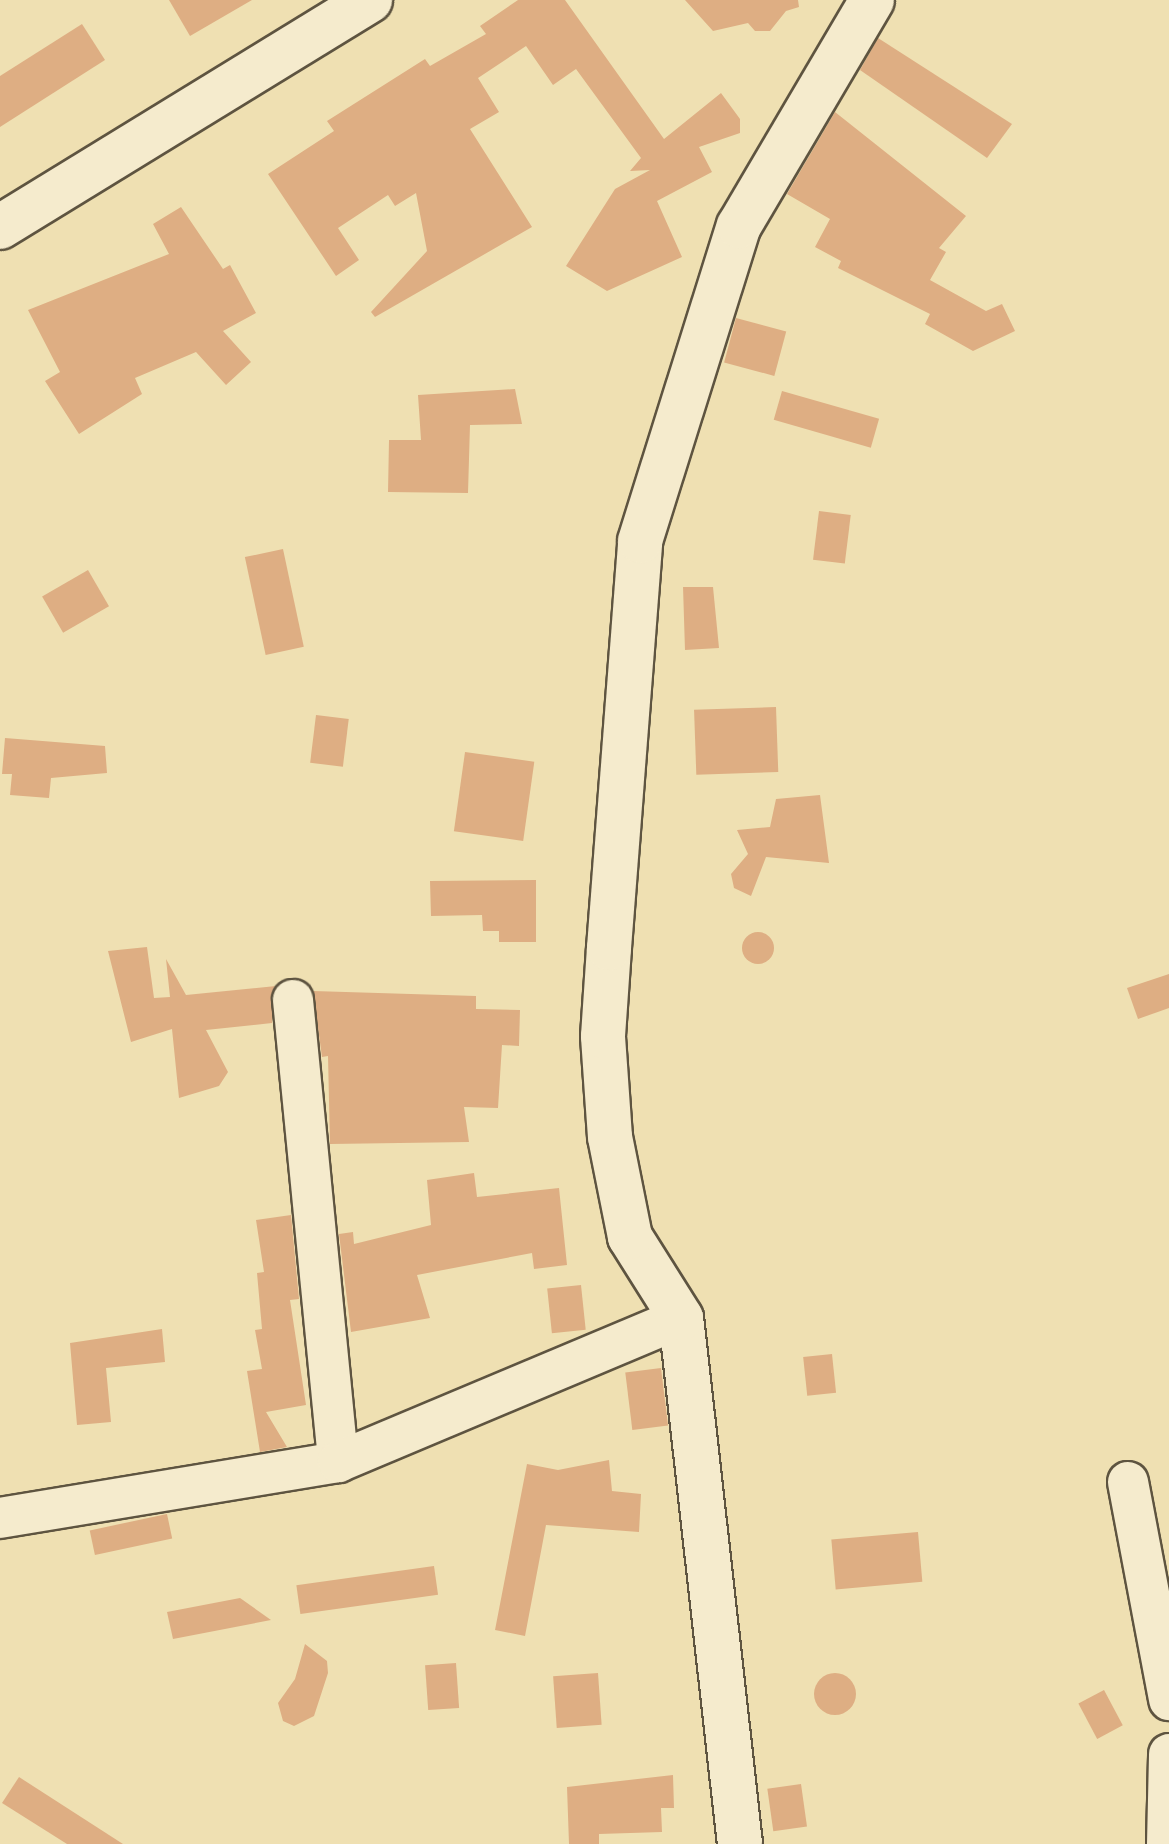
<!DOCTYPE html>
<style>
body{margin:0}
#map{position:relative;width:1169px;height:1844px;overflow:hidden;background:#efe0b2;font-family:"EB Garamond",serif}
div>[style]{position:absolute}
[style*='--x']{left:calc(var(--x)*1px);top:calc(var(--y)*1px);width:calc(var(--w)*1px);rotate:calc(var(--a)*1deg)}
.building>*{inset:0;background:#deae83;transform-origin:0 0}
.round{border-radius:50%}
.roads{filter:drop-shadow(2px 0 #5e5440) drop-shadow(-2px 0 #5e5440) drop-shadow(0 2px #5e5440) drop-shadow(0 -2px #5e5440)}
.street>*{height:40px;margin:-20px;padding:0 20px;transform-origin:20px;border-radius:20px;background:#f5ebcd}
.secondary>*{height:44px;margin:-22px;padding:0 22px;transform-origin:22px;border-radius:22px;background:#f5ebcd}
span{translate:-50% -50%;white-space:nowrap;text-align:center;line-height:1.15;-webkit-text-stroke:6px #f5ebcd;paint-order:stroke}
</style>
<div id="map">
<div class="building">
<i style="clip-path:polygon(169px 0,252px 0,190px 36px)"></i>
<i style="clip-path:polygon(518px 0,565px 0,664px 139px,721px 93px,740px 119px,740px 133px,699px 147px,712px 172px,657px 201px,682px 257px,607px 291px,566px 266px,615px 189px,650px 170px,630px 171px,641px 158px,576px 69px,553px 85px,526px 46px,478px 78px,499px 112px,470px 129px,532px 227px,375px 317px,371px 312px,427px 251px,416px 193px,395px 206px,388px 195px,338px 228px,359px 260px,336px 276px,268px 174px,334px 131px,327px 121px,425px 59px,430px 66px,486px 34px,480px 26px)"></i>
<i style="clip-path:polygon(685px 0,798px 0,799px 7px,786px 11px,770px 31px,755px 31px,748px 23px,713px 31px)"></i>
<i style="clip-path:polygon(82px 24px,105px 60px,0 127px,0 76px)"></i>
<i style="clip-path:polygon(878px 38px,1012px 124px,987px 158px,860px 70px)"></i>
<i style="clip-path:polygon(835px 112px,966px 216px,939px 248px,946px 252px,930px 280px,986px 311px,1002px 304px,1015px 331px,973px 351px,925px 324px,930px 314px,838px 268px,841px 261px,815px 247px,830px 219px,787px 194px)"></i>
<i style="clip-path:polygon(181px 207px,223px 269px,230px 265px,256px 313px,223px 331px,251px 362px,226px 385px,196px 352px,135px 378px,142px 394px,79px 434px,45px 381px,60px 372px,28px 310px,169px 254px,153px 224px)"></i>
<i style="left:736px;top:318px;width:52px;height:46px;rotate:15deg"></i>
<i style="clip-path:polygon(515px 389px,522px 424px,470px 425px,468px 493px,388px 492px,389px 440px,421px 440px,418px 395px)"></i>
<i style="left:782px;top:391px;width:101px;height:30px;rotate:16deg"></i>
<i style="left:819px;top:511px;width:32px;height:49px;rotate:7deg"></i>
<i style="left:283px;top:549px;width:100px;height:39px;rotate:78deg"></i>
<i style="left:88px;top:570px;width:42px;height:53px;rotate:60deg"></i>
<i style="clip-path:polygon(683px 587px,713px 587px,719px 648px,685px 650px)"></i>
<i style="left:776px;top:707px;width:65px;height:82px;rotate:88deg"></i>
<i style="left:316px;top:715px;width:33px;height:48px;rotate:7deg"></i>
<i style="clip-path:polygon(5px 738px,105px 746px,107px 773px,51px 778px,49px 798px,10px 795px,12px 774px,2px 774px)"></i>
<i style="left:465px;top:752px;width:70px;height:80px;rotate:8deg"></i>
<i style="clip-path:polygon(820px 795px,829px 863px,766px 857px,751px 896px,734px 888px,731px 874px,748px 854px,737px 830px,770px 827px,776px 799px)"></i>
<i style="clip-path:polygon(536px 880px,536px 942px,499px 942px,499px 931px,483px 931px,482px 915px,431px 916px,430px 881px)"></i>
<i class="round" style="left:742px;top:932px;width:32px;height:32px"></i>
<i style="clip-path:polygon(147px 947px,154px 998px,170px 997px,166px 959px,186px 995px,276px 986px,272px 1023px,206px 1030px,228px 1072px,219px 1086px,179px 1098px,172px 1029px,131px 1042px,108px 951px)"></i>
<i style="clip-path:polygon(1169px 974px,1169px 1008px,1138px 1019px,1127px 988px)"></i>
<i style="clip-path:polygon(313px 991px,476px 996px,476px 1009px,520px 1010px,519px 1046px,502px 1045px,498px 1108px,464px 1107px,469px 1142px,330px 1144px,328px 1056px,322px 1057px)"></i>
<i style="clip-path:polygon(474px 1173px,477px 1197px,559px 1188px,567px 1265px,534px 1269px,532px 1253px,417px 1275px,430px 1318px,351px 1332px,339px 1234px,353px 1232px,354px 1244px,431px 1225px,427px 1180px)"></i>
<i style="clip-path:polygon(291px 1215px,299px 1299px,290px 1300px,306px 1405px,266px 1412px,287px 1447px,260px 1452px,247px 1371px,262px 1369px,255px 1330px,262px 1329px,257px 1273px,264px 1272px,256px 1220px)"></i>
<i style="left:581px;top:1285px;width:45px;height:34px;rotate:84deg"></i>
<i style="clip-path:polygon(162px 1329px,165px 1362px,106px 1368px,111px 1422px,77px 1425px,70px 1343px)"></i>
<i style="left:832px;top:1354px;width:39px;height:29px;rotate:84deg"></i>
<i style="left:661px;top:1368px;width:58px;height:36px;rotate:83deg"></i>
<i style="clip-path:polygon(609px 1460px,612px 1491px,641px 1494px,639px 1532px,546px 1525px,525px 1636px,495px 1630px,527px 1464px,558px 1470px)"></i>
<i style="left:167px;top:1514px;width:25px;height:79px;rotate:78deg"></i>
<i style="left:918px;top:1532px;width:50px;height:87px;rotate:85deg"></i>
<i style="left:434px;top:1566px;width:29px;height:139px;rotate:82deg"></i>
<i style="clip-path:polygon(240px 1598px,271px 1620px,173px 1639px,167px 1612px)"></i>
<i style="clip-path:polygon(305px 1644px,327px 1661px,328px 1673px,314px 1716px,294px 1726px,283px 1721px,278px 1703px,295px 1679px)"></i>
<i style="left:456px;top:1663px;width:45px;height:31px;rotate:86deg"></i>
<i style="left:598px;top:1673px;width:52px;height:45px;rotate:86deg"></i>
<i class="round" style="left:814px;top:1673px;width:42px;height:42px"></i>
<i style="left:1104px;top:1690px;width:40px;height:29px;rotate:62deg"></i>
<i style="clip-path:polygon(673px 1775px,674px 1808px,661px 1808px,662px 1832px,599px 1834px,599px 1844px,569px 1844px,567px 1787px)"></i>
<i style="clip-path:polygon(19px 1777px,123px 1844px,67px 1844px,2px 1803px)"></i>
<i style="left:801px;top:1784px;width:43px;height:34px;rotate:82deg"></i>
</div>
<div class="roads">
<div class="street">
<i style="--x:293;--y:1000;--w:464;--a:84.4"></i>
<i style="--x:1128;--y:1482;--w:222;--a:79.3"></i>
<i style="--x:0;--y:1518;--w:343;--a:-9.4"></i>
<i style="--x:338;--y:1462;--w:372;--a:-22.8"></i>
<i style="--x:1167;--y:1844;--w:90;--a:-88.7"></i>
</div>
<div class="secondary">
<i style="--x:0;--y:227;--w:434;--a:-31.5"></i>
<i style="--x:740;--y:1844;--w:529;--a:-96.4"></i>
<i style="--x:681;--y:1318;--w:96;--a:-122.2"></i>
<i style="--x:630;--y:1237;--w:102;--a:-101.3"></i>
<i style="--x:610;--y:1137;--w:101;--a:-94"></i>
<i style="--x:603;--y:1036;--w:88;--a:-86.1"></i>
<i style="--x:609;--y:948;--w:408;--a:-85.6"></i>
<i style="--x:640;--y:541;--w:330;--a:-72.6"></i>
<i style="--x:739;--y:226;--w:262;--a:-59.5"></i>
</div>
</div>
</div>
